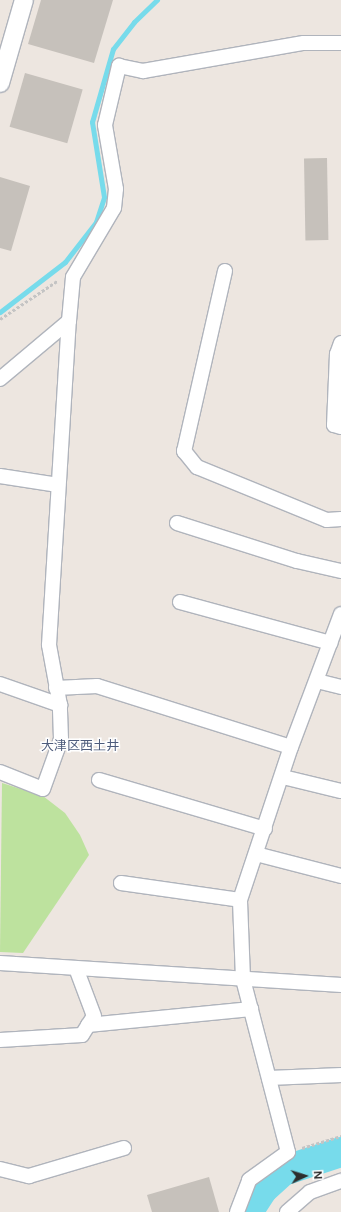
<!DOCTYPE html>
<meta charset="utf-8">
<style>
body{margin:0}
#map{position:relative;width:341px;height:1212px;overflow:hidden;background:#ede6e0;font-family:Figtree,"Noto Sans JP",sans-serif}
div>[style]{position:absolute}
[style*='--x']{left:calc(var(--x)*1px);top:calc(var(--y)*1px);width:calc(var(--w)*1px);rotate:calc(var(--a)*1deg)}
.green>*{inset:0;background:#bde29e}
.stream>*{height:5px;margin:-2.5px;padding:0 2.5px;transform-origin:2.5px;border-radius:2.5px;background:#77dbeb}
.river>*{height:30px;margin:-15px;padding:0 15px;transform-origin:15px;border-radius:15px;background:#77dbeb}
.building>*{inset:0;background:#c6c1bb;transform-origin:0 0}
.path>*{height:2.5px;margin-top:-1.25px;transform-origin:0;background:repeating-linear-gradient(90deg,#c4c4c4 0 3px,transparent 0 5px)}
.roads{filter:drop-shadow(1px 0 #b0b4bc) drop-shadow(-1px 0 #b0b4bc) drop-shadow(0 1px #b0b4bc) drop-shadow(0 -1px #b0b4bc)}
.minor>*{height:14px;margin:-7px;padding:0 7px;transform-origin:7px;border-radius:7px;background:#fff}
.tertiary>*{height:18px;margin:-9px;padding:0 9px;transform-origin:9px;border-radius:9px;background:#fff}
span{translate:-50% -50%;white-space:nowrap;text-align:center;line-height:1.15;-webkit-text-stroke:3px #fff;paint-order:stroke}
.quarter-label{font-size:13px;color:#4e5c7c}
.north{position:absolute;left:285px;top:1156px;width:40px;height:40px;-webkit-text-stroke:3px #fff;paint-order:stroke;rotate:86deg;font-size:11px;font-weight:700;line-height:16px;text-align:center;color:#2d2d2d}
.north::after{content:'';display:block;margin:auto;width:14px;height:18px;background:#2d2d2d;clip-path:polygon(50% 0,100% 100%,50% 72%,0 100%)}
</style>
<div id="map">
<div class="green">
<i style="clip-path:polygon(2px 783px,43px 796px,65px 813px,80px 835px,89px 855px,23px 953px,0 952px)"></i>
</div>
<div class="stream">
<i style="--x:0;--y:312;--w:82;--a:-37.6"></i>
<i style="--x:65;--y:262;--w:51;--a:-52.2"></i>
<i style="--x:96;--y:222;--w:26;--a:-72"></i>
<i style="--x:104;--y:197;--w:76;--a:-99.1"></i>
<i style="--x:92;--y:122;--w:76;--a:-74"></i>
<i style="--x:113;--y:49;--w:34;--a:-52"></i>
<i style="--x:134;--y:22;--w:32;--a:-44"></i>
</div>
<div class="river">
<i style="--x:248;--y:1212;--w:27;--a:-57"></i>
<i style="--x:263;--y:1189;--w:27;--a:-42"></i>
<i style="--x:283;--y:1171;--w:61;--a:-18.1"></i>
</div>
<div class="building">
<i style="clip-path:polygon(41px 0,113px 0,94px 63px,28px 44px)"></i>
<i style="left:25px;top:73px;width:60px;height:56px;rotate:16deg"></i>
<i style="left:327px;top:158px;width:82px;height:23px;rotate:89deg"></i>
<i style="clip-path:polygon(0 177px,30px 186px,11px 251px,0 248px)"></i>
<i style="clip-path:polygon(209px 1177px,219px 1212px,152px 1212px,147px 1195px)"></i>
</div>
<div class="path">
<i style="--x:0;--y:319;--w:69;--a:-33.7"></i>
<i style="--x:302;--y:1148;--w:41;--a:-17.1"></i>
</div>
<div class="roads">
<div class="minor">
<i style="--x:225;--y:271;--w:185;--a:102.8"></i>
<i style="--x:184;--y:451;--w:21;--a:51"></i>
<i style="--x:197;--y:467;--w:140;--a:22.2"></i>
<i style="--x:327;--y:520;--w:14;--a:-4"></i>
<i style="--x:341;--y:343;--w:12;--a:110"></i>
<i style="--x:337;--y:354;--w:71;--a:92.4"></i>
<i style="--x:334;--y:425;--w:7;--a:16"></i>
<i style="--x:0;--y:379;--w:90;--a:-40"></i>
<i style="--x:0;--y:476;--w:59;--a:8.8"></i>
<i style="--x:177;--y:523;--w:126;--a:17.6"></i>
<i style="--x:297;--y:561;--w:45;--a:12.8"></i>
<i style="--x:180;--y:602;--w:156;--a:15.2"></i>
<i style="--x:317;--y:681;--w:25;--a:14"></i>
<i style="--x:0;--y:684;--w:64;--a:19.3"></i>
<i style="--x:56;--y:688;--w:41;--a:-2.8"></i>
<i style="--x:97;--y:686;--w:203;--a:17.5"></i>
<i style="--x:0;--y:772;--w:46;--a:21.6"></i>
<i style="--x:43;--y:789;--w:53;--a:-70.2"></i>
<i style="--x:61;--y:739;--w:34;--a:-92"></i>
<i style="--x:60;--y:705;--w:61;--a:-100.4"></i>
<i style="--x:49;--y:645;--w:325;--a:-86.5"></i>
<i style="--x:69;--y:321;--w:44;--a:-84.8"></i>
<i style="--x:73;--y:277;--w:80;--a:-59.3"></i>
<i style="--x:114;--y:208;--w:19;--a:-84"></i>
<i style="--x:116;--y:189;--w:65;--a:-99.8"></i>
<i style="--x:105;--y:125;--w:61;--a:-76.7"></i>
<i style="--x:119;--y:66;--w:25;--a:12"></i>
<i style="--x:143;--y:71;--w:163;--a:-9.9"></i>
<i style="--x:304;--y:43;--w:37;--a:0"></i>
<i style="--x:283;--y:777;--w:60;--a:13.6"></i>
<i style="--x:99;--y:780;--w:173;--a:16.4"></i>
<i style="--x:256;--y:854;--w:88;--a:14.5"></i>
<i style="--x:121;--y:883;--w:120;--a:8.1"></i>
<i style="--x:0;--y:963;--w:342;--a:3.7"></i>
<i style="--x:88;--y:1025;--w:164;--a:-5.6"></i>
<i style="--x:0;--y:1040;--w:82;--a:-3.5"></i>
<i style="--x:82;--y:1035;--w:22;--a:-58"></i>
<i style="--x:94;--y:1016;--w:51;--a:-110.6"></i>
<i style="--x:269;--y:1078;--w:72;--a:-2.4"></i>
<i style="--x:0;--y:1169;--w:30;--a:14"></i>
<i style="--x:29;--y:1176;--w:99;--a:-16.4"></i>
<i style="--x:237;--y:1212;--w:34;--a:-69"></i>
<i style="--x:249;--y:1180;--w:48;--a:-35.7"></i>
<i style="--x:288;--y:1152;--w:179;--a:-104.6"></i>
<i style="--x:243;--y:979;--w:79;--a:-92.2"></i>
<i style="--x:240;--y:900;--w:161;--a:-71.6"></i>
<i style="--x:291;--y:747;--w:142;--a:-69.4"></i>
<i style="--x:287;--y:1212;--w:30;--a:-41"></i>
<i style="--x:310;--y:1192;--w:33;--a:-20"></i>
</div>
<div class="tertiary">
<i style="--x:0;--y:83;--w:86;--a:-73.9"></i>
</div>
</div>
<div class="quarter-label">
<span style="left:80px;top:746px">大津区西土井</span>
</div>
<div class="north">N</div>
</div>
